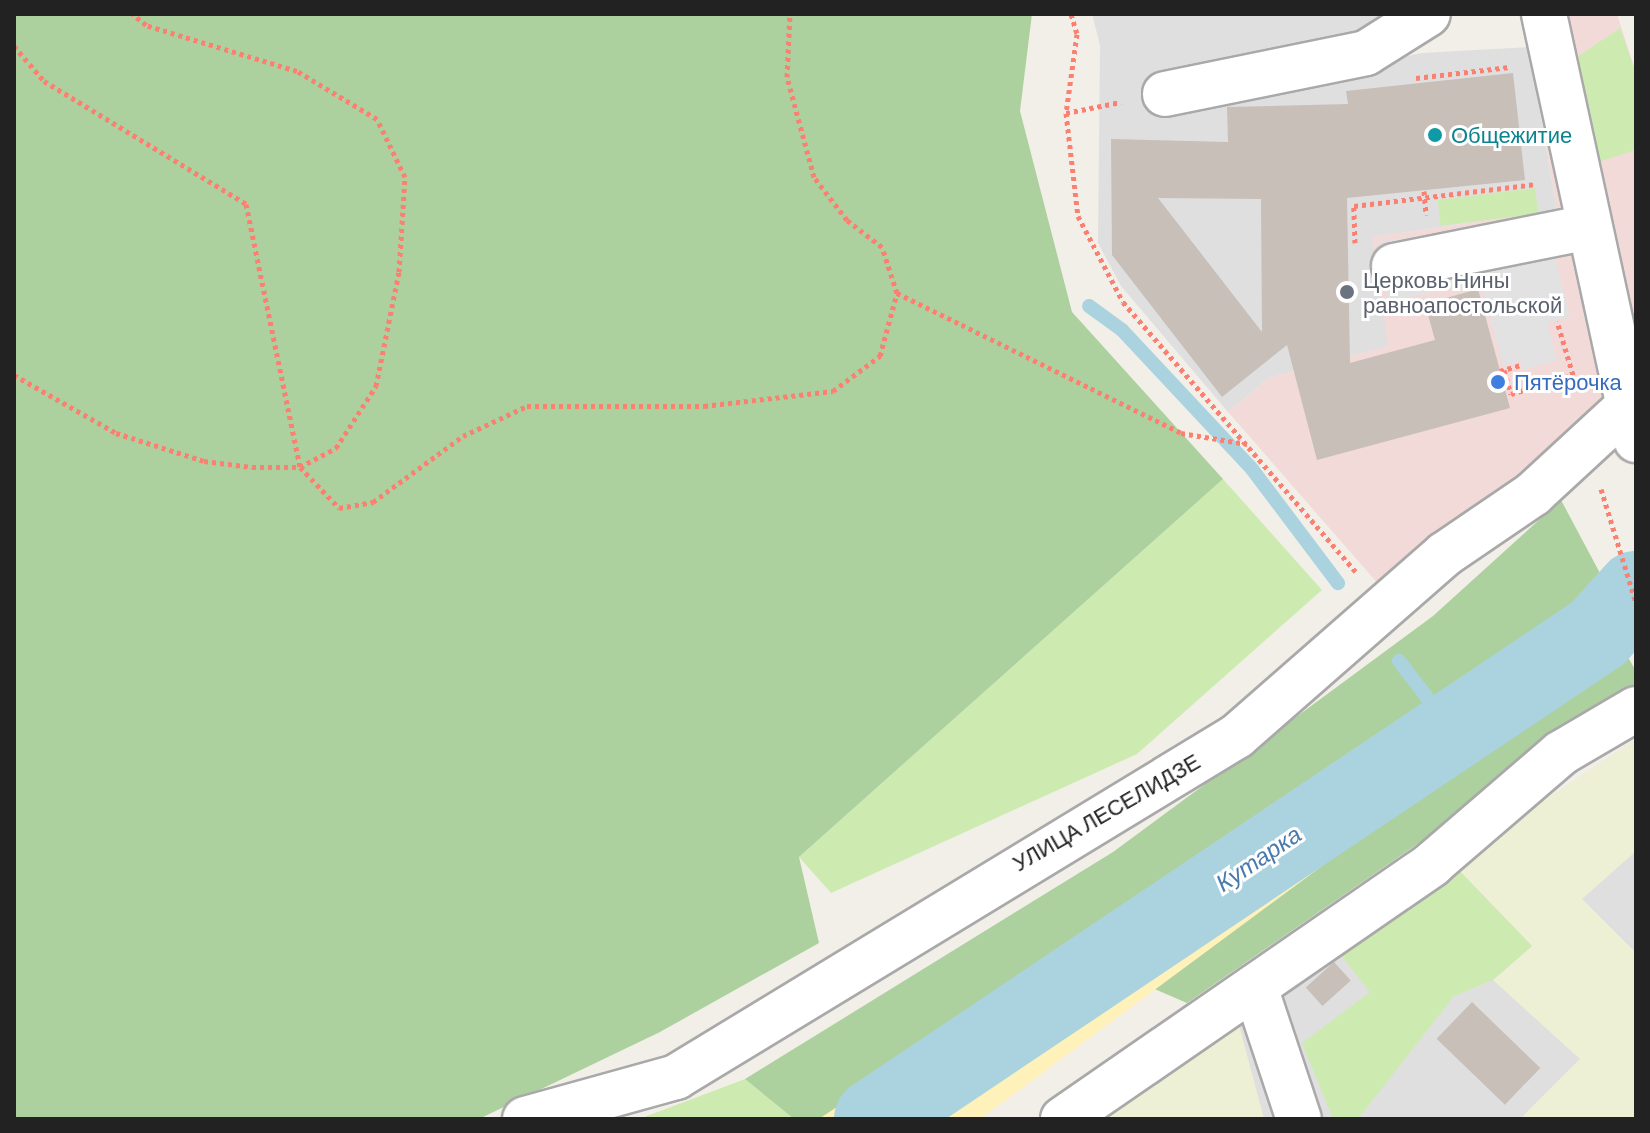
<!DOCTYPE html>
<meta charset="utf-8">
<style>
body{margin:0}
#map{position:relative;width:1650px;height:1133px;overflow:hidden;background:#f2efe9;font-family:Barlow,sans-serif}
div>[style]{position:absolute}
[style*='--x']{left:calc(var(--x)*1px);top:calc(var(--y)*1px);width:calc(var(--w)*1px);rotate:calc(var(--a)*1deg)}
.residential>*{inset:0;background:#e0dfdf}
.commercial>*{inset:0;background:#f2dad9}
.farmland>*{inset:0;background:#eef0d5}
.grass>*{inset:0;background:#cdebb0;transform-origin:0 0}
.forest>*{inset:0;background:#add19e}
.sand>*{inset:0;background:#fff1ba}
.parking>*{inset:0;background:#e2e2e2}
.stream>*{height:14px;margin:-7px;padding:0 7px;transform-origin:7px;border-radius:7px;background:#aad3df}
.river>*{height:80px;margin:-40px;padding:0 40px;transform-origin:40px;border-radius:40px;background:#aad3df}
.building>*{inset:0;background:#c7bfb8;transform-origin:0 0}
.path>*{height:5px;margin-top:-2.5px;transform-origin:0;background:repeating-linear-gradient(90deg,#fa8072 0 4px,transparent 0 8px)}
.roads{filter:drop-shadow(2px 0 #a9a9a9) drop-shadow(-2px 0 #a9a9a9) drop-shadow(0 2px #a9a9a9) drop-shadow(0 -2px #a9a9a9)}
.minor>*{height:44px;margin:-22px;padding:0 22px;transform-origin:22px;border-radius:22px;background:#fff}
.dots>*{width:22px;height:22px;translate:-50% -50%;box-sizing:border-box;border:4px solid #fff;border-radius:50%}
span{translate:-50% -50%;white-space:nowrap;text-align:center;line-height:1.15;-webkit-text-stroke:6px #fff;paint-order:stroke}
.culture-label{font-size:22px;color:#0d838f}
.left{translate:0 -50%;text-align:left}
.worship-label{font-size:22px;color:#5b616d}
.shop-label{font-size:22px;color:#366cbe}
.street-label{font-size:22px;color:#222}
.water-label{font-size:24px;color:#4a7aab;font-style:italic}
.frame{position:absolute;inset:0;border:16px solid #222;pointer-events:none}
</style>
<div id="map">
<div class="residential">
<i style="clip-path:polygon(1092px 14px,1402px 14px,1285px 82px,1422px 53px,1529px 47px,1557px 210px,1373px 237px,1389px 346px,1269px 378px,1228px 412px,1121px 286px,1098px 243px,1100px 45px)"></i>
<i style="clip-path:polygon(1636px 739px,1636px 1119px,1081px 1119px,1331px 943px)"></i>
</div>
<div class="commercial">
<i style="clip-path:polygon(1524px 14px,1617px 14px,1636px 73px,1636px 380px,1387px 594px,1228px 412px,1269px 378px,1388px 346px,1372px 237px,1557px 210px)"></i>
</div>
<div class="farmland">
<i style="clip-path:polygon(1636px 739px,1636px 851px,1582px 899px,1636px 953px,1636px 1119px,1520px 1119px,1580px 1059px,1493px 980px,1532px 946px,1451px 862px)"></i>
<i style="clip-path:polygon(1235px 1010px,1264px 1119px,1081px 1119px)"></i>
</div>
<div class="grass">
<i style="clip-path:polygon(1620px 28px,1636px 73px,1636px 150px,1595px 163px,1571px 61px)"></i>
<i style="left:1535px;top:188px;width:26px;height:98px;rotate:83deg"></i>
<i style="clip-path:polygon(1223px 479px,1322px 590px,1137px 754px,831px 893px,799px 857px)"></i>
<i style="clip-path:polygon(1451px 862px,1532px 946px,1493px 980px,1454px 996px,1358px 1119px,1333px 1119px,1302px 1043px,1370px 992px,1331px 943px)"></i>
<i style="clip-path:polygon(745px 1079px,794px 1119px,639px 1119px)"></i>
</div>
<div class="forest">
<i style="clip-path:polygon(14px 14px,1032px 14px,1020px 111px,1072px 312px,1223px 479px,799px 857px,819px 943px,660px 1032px,479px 1119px,14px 1119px)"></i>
<i style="clip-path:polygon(1561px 500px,1610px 592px,1568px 626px,819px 1119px,794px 1119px,745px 1079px,1113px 852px,1433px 616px)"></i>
<i style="clip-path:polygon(1621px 645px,1636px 671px,1636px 693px,1187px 1003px,1150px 987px)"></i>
</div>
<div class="sand">
<i style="clip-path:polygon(1636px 559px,1636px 629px,1621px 645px,980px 1119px,819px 1119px,1568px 626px)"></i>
</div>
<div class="parking">
<i style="clip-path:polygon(1545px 217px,1570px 317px,1547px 323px,1557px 360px,1523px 370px,1520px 361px,1503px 366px,1481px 283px,1388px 301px,1380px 242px)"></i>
</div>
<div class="stream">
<i style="--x:1089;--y:306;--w:41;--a:36"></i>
<i style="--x:1122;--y:330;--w:190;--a:46.9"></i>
<i style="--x:1252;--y:469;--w:143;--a:53"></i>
<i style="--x:1399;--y:661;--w:87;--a:52.5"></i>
</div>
<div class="river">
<i style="--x:874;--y:1119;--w:872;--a:-33.87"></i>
<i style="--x:1598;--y:633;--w:57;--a:-47.9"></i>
</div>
<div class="building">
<i style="clip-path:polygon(evenodd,1513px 73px,1525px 180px,1347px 198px,1350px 363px,1435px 340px,1425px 304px,1478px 289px,1510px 408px,1317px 460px,1287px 345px,1222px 397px,1112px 255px,1111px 139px,1228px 142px,1227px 107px,1348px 104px,1346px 91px,1513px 73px,1158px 198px,1261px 199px,1262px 332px,1158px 198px)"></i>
<i style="left:1334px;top:962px;width:25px;height:38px;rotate:48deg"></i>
<i style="left:1472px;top:1002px;width:95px;height:51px;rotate:44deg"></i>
</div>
<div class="path">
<i style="--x:1071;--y:14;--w:21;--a:73"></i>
<i style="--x:1077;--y:34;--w:80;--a:97.9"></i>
<i style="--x:1066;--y:113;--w:104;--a:83.4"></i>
<i style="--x:1078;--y:216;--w:97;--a:62.4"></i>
<i style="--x:1123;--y:302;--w:359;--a:49.2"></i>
<i style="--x:14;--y:46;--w:46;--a:49.4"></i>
<i style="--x:44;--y:81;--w:237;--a:31.3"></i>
<i style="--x:246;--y:204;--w:268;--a:78.4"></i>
<i style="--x:300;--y:467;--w:57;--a:46.4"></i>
<i style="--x:339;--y:508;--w:35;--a:-10"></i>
<i style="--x:373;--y:502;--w:112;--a:-36.3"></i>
<i style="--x:463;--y:436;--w:71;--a:-25.1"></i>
<i style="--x:527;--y:406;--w:177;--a:0"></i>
<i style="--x:704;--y:406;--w:130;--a:-6.6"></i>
<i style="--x:833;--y:391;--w:59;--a:-36.7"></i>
<i style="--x:880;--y:356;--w:65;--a:-74.9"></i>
<i style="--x:897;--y:293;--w:48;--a:-108.1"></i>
<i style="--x:882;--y:247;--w:44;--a:-142.4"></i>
<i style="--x:847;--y:220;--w:54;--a:-127.5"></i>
<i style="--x:814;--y:177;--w:104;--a:-105.1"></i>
<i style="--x:787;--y:77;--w:63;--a:-87.3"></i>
<i style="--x:1416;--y:78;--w:94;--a:-6.7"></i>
<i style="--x:1066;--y:113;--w:56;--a:-11.3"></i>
<i style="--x:1424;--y:191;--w:24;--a:85"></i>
<i style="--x:1355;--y:243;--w:37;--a:-92"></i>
<i style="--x:1354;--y:206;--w:183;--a:-6.9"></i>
<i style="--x:897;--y:293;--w:317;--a:26.2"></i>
<i style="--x:1181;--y:433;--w:67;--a:9.5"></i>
<i style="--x:1504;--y:370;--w:25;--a:74"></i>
<i style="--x:1511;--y:394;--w:65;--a:-17"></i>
<i style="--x:1573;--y:375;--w:56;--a:-106.5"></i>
<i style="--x:1500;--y:371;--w:22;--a:-16"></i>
<i style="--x:14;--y:375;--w:117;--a:29.6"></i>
<i style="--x:116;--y:433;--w:92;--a:17.7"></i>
<i style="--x:204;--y:461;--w:48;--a:7.1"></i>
<i style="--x:252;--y:467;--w:48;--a:0"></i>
<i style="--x:300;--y:467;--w:41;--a:-27.8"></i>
<i style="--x:336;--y:448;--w:74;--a:-57.2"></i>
<i style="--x:376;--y:386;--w:116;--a:-78.6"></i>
<i style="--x:399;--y:272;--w:95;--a:-86.4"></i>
<i style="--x:405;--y:177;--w:64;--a:-115.8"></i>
<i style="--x:377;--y:119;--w:93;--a:-149"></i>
<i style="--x:297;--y:71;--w:158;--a:-163.1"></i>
<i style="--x:146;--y:25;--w:17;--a:-140"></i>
<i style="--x:1601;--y:489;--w:119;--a:72.9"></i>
</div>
<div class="roads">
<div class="minor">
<i style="--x:1544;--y:14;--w:436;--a:77.8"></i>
<i style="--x:1165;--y:94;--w:205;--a:-11.5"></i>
<i style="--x:1366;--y:53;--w:73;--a:-32.2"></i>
<i style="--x:1394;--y:266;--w:199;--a:-11.3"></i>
<i style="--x:1255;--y:987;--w:139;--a:71.6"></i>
<i style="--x:525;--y:1119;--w:157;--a:-15.5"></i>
<i style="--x:676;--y:1077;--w:657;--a:-31.29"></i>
<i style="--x:1237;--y:736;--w:276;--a:-41.2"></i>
<i style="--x:1445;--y:554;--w:107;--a:-34.3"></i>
<i style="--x:1533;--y:494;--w:140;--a:-42.7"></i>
<i style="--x:1063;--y:1119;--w:449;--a:-34.6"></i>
<i style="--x:1432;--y:864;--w:170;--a:-40.7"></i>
<i style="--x:1561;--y:753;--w:87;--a:-30.4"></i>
</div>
</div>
<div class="dots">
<i style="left:1435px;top:135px;background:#0f9aa8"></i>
<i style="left:1347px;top:292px;background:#6b7280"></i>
<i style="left:1498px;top:382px;background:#3f7fe0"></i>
</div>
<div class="culture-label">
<span class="left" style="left:1451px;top:135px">Общежитие</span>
</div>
<div class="worship-label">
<span class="left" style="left:1363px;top:292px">Церковь Нины<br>равноапостольской</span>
</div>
<div class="shop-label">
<span class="left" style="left:1514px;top:382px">Пятёрочка</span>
</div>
<div class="street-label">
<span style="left:1106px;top:812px;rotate:-30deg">УЛИЦА ЛЕСЕЛИДЗЕ</span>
</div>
<div class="water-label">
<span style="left:1258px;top:858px;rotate:-34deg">Кутарка</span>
</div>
<div class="frame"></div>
</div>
